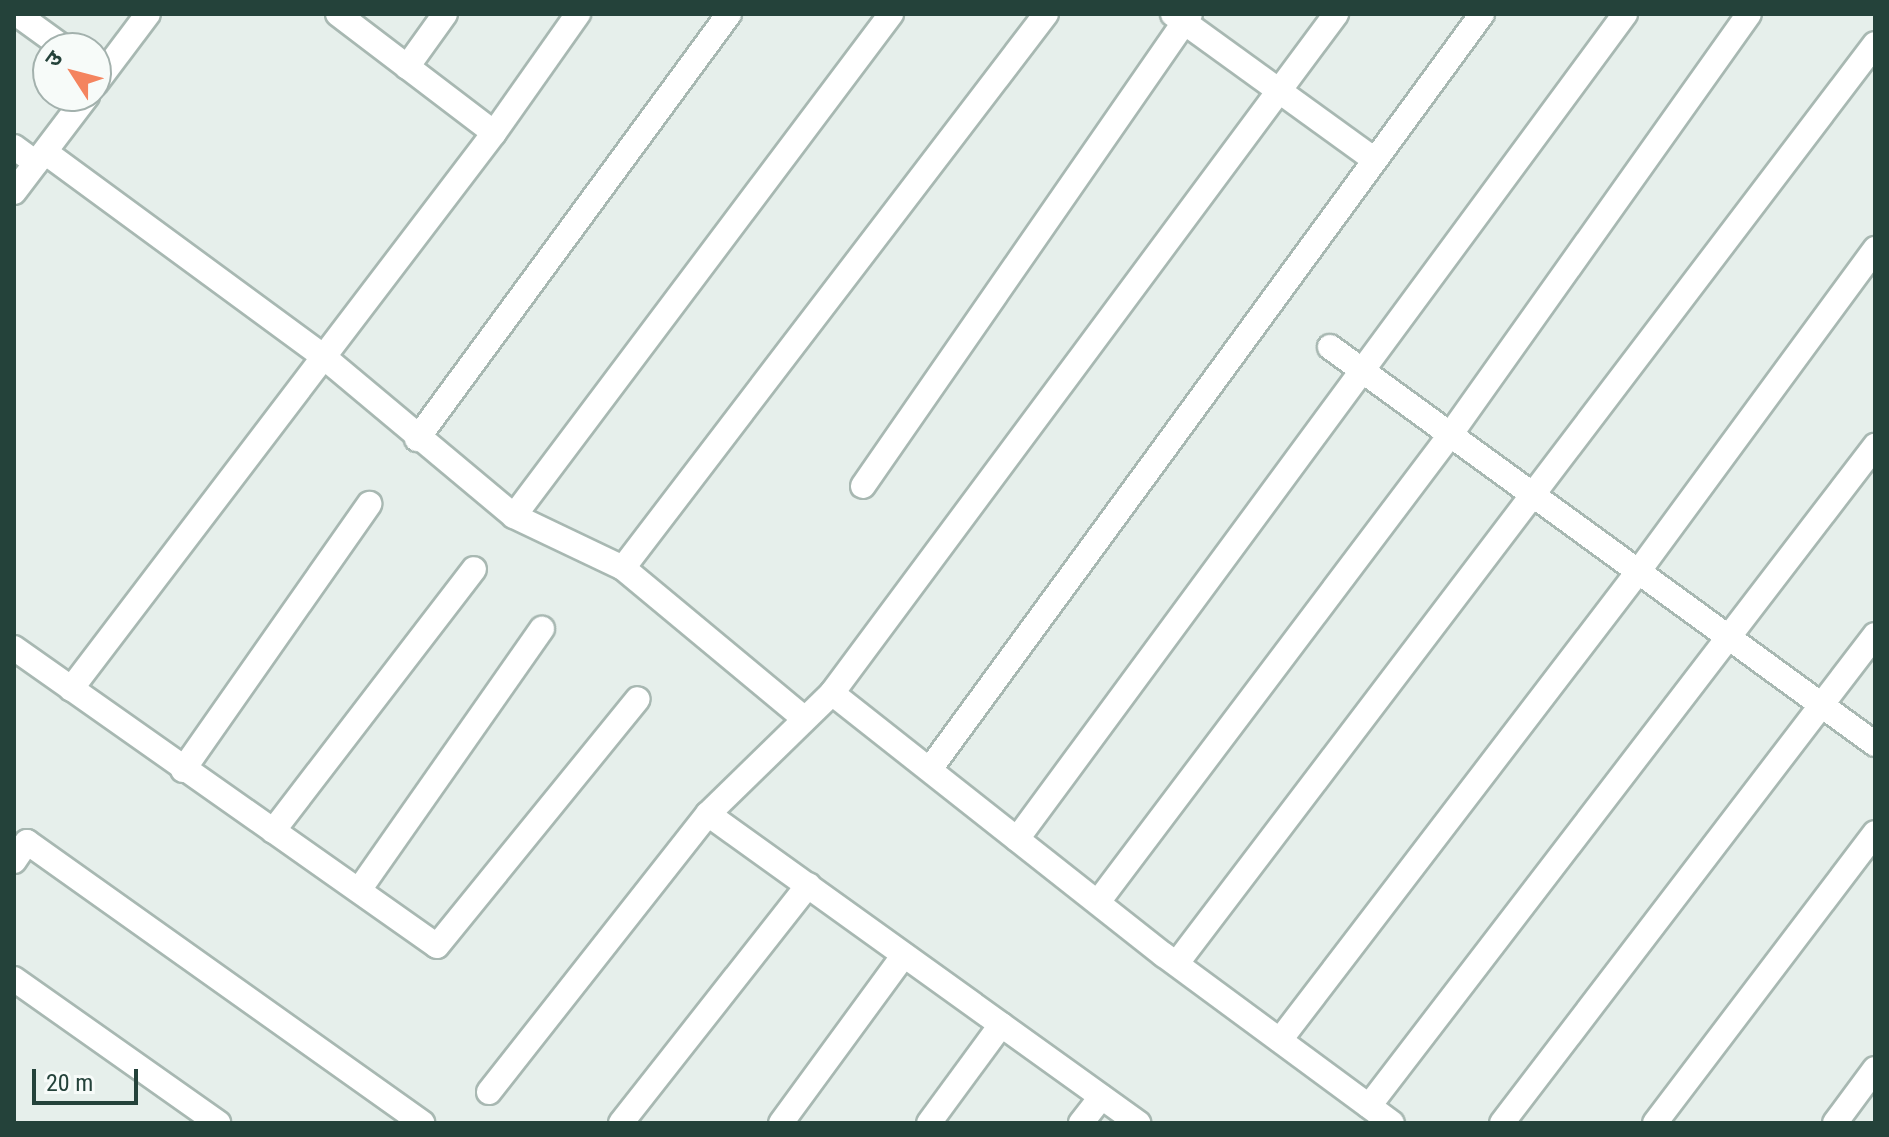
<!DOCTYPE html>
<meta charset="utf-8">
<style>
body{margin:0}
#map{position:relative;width:1889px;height:1137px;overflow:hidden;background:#e6efeb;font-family:"Roboto Condensed","Noto Sans Devanagari",sans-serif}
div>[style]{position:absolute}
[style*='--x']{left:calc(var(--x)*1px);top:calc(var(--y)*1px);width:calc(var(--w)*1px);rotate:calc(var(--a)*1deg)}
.roads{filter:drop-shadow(2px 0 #a8b8b2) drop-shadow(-2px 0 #a8b8b2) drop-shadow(0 2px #a8b8b2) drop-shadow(0 -2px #a8b8b2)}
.street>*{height:24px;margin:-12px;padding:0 12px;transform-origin:12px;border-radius:12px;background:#fff}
span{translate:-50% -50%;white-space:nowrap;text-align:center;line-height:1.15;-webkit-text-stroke:7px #f7fbf9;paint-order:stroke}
.frame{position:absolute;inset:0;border:16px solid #24423a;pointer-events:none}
.north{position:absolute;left:32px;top:32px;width:80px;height:80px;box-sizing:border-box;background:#f7fbf9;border:2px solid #a3b1ad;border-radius:50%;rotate:306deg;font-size:22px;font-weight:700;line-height:32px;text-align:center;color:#24423a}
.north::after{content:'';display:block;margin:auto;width:28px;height:36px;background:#f4845f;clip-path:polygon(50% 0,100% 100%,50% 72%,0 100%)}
.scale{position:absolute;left:32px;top:1069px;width:106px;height:36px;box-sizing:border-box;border:4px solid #24423a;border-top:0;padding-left:10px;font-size:24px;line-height:28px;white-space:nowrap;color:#24423a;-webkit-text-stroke:6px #f7fbf9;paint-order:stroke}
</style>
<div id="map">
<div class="roads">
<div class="street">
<i style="--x:17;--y:14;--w:58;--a:35.9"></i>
<i style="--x:338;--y:14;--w:196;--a:37.3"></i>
<i style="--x:1173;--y:14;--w:249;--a:35.9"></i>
<i style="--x:407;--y:67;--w:65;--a:-54.4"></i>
<i style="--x:96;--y:83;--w:86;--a:-53"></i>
<i style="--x:14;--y:147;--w:27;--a:36"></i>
<i style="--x:45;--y:152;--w:348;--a:36.3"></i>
<i style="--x:325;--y:358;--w:246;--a:39.9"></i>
<i style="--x:514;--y:516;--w:121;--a:25.5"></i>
<i style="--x:623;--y:568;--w:236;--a:39.7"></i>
<i style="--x:14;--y:192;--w:121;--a:-52.8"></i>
<i style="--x:1330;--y:347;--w:674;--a:36.07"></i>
<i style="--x:417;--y:439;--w:527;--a:-53.72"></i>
<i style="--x:863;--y:486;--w:574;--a:-55.29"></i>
<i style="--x:514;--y:516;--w:628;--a:-53.09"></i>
<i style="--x:623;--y:568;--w:697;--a:-52.64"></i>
<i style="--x:14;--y:648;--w:517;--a:35.16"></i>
<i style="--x:437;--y:946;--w:318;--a:-50.9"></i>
<i style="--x:71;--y:689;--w:699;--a:-52.74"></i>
<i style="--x:494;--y:133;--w:146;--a:-54.8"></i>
<i style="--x:832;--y:693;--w:423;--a:38.3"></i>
<i style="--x:1164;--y:955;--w:283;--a:36.4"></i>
<i style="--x:930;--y:769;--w:935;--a:-53.83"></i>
<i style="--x:183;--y:770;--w:325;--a:-55"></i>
<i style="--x:708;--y:814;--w:173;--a:-44.3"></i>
<i style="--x:832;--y:693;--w:846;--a:-53.41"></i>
<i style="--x:273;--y:831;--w:330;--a:-52.5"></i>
<i style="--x:1017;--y:839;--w:1025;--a:-53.61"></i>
<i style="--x:14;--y:861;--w:23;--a:-56"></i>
<i style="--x:27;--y:842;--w:485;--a:35.4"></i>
<i style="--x:359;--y:890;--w:319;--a:-55"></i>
<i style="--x:1098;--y:902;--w:585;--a:-52.99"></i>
<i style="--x:1450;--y:435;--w:516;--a:-54.62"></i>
<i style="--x:1177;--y:963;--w:1154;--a:-52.78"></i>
<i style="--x:14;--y:979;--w:250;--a:35.2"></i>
<i style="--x:1280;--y:1040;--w:589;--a:-52.59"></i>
<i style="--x:1638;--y:572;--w:401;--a:-53.7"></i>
<i style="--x:489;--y:1092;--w:354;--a:-51.8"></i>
<i style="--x:708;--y:814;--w:530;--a:35.7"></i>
<i style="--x:1369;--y:1106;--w:832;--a:-52.52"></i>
<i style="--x:621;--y:1123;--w:303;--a:-51.8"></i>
<i style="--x:781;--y:1123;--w:208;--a:-53.8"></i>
<i style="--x:929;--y:1123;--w:122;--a:-53.7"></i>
<i style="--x:1081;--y:1123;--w:33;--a:-52"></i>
<i style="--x:1502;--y:1123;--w:614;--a:-52.61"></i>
<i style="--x:1655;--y:1123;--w:364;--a:-52.8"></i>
<i style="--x:1835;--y:1123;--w:67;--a:-53.5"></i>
</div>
</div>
<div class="frame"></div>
<div class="north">उ</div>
<div class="scale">20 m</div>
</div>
